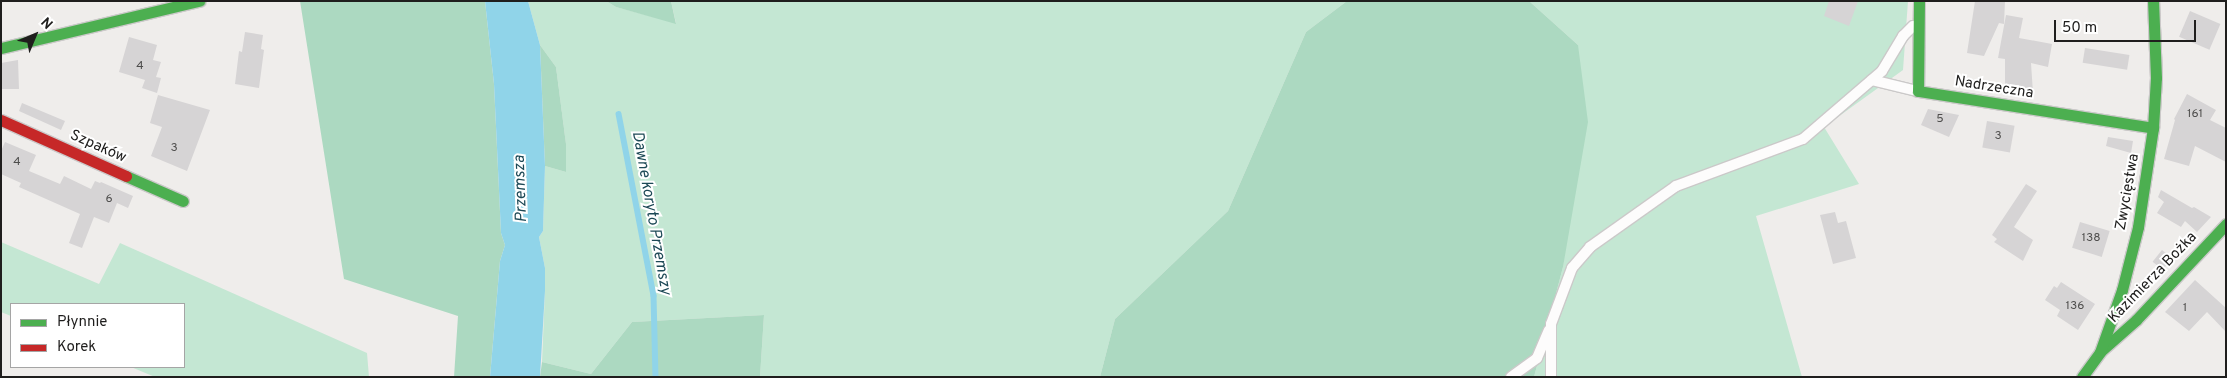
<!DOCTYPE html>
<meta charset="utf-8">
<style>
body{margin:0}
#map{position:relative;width:2227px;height:378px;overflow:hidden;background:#efedeb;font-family:Overpass,sans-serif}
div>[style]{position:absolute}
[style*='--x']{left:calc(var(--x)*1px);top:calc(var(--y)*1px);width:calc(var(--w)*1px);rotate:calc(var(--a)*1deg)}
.green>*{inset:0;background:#c4e7d3}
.forest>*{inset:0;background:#acd9c1}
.water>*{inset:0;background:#90d4e9}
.stream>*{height:5.5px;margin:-2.75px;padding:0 2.75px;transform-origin:2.75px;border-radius:2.75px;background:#90d4e9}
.building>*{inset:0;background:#d6d4d5;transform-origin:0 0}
.roads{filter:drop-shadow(1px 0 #cbc9c9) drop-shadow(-1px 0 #cbc9c9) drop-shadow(0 1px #cbc9c9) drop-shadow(0 -1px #cbc9c9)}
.lane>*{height:10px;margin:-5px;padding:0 5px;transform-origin:5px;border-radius:5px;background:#fdfcfc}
.fast>*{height:11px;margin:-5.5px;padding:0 5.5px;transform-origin:5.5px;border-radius:5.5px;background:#4caf50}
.jam>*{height:11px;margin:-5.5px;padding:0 5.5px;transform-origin:5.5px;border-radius:5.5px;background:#c62828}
span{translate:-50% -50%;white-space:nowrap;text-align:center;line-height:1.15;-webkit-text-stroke:4px #fff;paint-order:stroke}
.number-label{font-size:12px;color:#4f4e4d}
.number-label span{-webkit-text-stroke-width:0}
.street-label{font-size:15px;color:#1f1e1d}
.water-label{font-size:16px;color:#1d4956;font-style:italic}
.frame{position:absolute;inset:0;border:2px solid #1f1e1d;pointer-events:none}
.legend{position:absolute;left:10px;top:303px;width:175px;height:65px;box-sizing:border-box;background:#fff;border:1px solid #a5a5a5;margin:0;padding:6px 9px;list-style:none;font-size:15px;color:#1f1e1d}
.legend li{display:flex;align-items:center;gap:10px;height:25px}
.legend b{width:25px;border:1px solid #a5a5a5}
.north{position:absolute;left:10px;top:10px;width:50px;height:50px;-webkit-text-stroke:4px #fff;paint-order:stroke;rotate:45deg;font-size:14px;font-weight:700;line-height:20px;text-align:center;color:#1f1e1d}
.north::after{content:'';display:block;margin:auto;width:18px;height:22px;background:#1f1e1d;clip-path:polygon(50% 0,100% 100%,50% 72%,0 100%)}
.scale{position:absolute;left:2054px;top:20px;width:142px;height:22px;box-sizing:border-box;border:2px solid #1f1e1d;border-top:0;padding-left:6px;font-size:15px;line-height:18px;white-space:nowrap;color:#1f1e1d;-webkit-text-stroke:4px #fff;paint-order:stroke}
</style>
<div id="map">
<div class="green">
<i style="clip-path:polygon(528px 1px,606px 1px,616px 7px,676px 23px,671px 1px,1347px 1px,1306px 32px,1228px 211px,1115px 319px,1100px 377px,760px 377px,764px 315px,632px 322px,591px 374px,542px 362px,545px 291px,545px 268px,539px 237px,543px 231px,545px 166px,566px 172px,566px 144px,556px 67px,540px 45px)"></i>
<i style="clip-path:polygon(1529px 1px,1908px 1px,1903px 70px,1824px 127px,1859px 184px,1756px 216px,1802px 377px,1534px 377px,1563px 267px,1578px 45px)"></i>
<i style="clip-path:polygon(1px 242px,99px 284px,120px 243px,367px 353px,369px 377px,155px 377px,131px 367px,184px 367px,184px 304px,11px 304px,11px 316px,1px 312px)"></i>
</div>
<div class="forest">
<i style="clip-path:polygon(300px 1px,485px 1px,494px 84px,501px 233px,505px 245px,500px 261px,490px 377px,454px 377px,458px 316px,344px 279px)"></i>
<i style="clip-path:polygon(606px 1px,671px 1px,676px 24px,616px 7px)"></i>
<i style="clip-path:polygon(1347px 1px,1529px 1px,1578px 45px,1588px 122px,1563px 267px,1534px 377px,1100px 377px,1115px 319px,1228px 211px,1306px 32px)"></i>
<i style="clip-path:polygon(540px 45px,556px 67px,566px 144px,566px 172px,545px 166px)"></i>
<i style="clip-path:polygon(764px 315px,760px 377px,540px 377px,542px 362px,591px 374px,632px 322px)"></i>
</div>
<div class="water">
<i style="clip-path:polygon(485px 1px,528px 1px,540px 45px,545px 166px,543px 231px,539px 237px,545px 268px,545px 291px,540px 377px,490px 377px,500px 261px,505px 245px,501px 233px,494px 84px)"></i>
</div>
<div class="stream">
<i style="--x:619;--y:114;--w:185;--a:79.1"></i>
<i style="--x:654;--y:296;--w:81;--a:88.6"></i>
</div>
<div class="building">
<i style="clip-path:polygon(1829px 1px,1858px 1px,1849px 26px,1824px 16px)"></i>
<i style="clip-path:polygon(1975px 1px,2005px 1px,2004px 24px,1999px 23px,1984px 56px,1967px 53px)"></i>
<i style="left:2190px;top:11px;width:33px;height:28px;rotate:23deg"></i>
<i style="clip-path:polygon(2006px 15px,2023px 18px,2019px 38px,2052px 44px,2048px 67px,2031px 63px,2033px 93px,2005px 89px,2005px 59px,1998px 58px)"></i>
<i style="clip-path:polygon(245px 32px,263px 35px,261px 49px,264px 50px,259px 88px,235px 84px,239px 51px,242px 52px)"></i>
<i style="clip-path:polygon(129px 37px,157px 45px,153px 60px,161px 62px,156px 77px,161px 78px,157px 93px,142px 88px,145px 80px,119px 72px)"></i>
<i style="left:2085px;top:48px;width:45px;height:15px;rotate:9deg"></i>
<i style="clip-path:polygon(18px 60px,19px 89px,1px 89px,1px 63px)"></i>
<i style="clip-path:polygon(2187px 94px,2216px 110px,2210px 120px,2226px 128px,2226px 162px,2195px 146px,2189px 166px,2164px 159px,2175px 120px,2174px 119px)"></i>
<i style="clip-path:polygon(158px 95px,210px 110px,187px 171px,151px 156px,162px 127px,150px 123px)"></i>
<i style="clip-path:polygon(22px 103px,65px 121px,61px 130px,19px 111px)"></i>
<i style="clip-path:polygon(1928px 109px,1959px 115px,1949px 137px,1921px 125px)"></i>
<i style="left:1987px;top:121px;width:28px;height:27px;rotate:10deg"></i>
<i style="clip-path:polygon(2108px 137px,2133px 141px,2131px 153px,2106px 146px)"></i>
<i style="clip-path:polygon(5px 142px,36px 155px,29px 171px,60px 184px,64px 176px,91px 189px,95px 181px,100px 183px,101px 182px,133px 196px,128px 208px,117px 203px,109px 223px,94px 217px,82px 248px,69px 243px,80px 214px,19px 187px,21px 183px,1px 174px,1px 151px)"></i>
<i style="clip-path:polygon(2026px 184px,2037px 191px,2014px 227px,2033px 240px,2023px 261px,1994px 242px,1997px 239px,1992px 235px)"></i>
<i style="clip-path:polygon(2161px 190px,2192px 208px,2194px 207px,2211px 217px,2197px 232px,2185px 221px,2181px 227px,2157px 213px,2164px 202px,2158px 197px)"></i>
<i style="clip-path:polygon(1835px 212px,1838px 223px,1846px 221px,1856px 258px,1833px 264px,1820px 215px)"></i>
<i style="left:2080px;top:222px;width:31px;height:27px;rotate:17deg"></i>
<i style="left:2162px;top:250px;width:13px;height:15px;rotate:39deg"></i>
<i style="clip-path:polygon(2195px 280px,2226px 308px,2226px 332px,2207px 312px,2189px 331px,2165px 312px)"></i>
<i style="clip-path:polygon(2061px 282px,2095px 304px,2078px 330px,2057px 316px,2060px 310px,2045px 300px,2054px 286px,2057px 288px)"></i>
</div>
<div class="roads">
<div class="lane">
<i style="--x:1872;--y:80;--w:46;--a:13.7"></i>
<i style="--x:1511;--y:377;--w:32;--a:-36"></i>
<i style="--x:1537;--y:358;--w:30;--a:-67"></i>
<i style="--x:1551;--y:377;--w:53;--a:-90"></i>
<i style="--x:1551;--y:324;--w:60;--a:-69.4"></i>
<i style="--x:1572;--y:268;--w:28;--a:-49"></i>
<i style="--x:1590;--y:247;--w:105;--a:-35.3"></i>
<i style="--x:1676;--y:186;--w:135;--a:-20.3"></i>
<i style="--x:1803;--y:139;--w:104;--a:-40.7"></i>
<i style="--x:1882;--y:71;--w:41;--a:-59"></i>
<i style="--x:1903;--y:36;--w:14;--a:-45"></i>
</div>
<div class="fast">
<i style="--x:1919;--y:1;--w:90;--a:90.6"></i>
<i style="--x:1918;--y:91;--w:238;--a:8.9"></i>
<i style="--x:1;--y:48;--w:204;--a:-13.4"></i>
<i style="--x:126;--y:176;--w:62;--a:23.7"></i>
<i style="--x:2101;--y:351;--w:47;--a:-41.5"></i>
<i style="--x:2136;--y:320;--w:132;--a:-46.8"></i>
<i style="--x:2082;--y:377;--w:31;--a:-54"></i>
<i style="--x:2100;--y:352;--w:66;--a:-70.5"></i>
<i style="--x:2122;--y:290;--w:65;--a:-75.7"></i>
<i style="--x:2138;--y:227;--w:100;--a:-81.4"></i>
<i style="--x:2153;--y:128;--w:50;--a:-86.6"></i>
<i style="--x:2156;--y:78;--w:77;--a:-92.2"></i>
</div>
<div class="jam">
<i style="--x:1;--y:120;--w:137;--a:24.1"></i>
</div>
</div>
<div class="number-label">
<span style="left:140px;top:67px">4</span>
<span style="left:2195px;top:115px">161</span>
<span style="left:1940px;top:120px">5</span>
<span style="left:1998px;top:137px">3</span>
<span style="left:174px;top:149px">3</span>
<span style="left:17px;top:163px">4</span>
<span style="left:109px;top:200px">6</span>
<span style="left:2091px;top:239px">138</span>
<span style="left:2075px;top:307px">136</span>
<span style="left:2185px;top:309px">1</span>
</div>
<div class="street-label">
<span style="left:1994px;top:88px;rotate:9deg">Nadrzeczna</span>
<span style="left:98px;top:147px;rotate:24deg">Szpaków</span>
<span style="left:2128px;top:192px;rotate:-80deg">Zwycięstwa</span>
<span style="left:2153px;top:278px;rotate:-46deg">Kazimierza Bożka</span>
</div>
<div class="water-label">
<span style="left:521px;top:189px;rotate:-92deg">Przemsza</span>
<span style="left:651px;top:213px;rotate:80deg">Dawne koryto Przemszy</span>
</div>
<div class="frame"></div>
<ul class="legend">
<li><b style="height:6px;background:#4caf50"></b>Płynnie</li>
<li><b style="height:6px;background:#c62828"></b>Korek</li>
</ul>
<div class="north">N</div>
<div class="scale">50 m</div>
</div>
